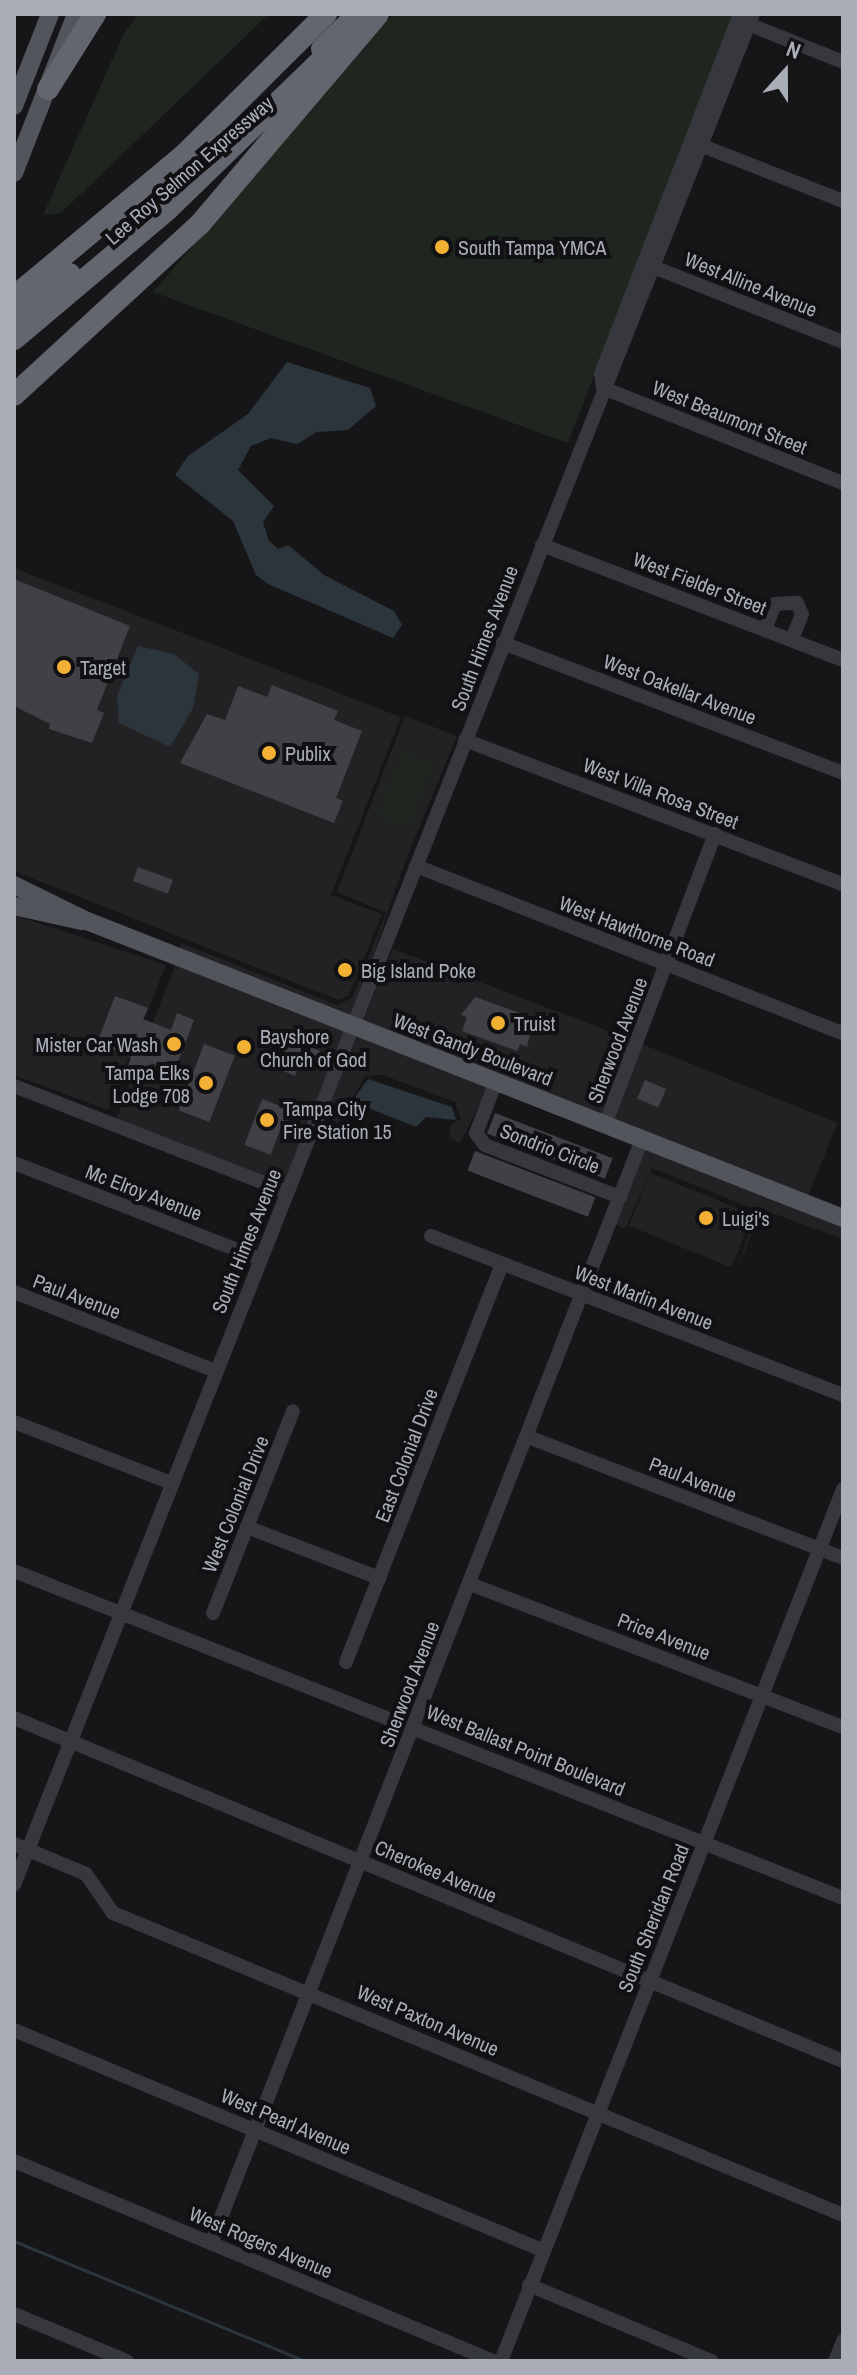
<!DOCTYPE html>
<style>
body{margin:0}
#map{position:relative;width:857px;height:2375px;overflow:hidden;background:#161618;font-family:"Archivo Narrow",sans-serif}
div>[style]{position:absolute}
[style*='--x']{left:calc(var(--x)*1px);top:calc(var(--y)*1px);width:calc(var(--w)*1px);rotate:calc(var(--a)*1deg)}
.built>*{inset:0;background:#222225;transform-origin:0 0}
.green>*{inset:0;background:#1e261f;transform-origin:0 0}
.water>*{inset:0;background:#2c353c}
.stream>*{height:3px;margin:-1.5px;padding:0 1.5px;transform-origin:1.5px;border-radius:1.5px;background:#2c353c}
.building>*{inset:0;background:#404145;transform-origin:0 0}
.minor>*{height:14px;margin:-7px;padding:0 7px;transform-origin:7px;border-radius:7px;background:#37383d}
.major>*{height:18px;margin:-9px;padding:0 9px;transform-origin:9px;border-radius:9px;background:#53555c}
.highway>*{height:22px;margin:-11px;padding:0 11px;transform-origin:11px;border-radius:11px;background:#63666e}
.rail>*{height:6px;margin-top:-3px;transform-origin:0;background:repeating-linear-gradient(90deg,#111113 0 9px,#4a4c52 0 18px);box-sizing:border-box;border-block:2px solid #4a4c52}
.dots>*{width:22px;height:22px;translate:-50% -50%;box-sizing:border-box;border:4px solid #111113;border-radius:50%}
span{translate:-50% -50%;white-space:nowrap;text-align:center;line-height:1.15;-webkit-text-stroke:8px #111113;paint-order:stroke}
.street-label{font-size:20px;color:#a8adb8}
.poi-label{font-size:20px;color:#a8adb8}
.left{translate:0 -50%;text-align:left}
.right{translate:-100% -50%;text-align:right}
.frame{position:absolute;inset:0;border:16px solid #a8adb8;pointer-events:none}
.north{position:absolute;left:745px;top:32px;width:80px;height:80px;-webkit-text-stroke:6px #111113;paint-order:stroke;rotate:21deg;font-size:22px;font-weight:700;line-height:32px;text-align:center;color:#a8adb8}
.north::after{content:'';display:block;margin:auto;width:28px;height:36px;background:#a8adb8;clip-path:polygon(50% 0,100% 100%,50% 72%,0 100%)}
</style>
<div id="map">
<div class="built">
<i style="clip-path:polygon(14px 568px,401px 717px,331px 895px,382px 914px,349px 995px,339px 1000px,14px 871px)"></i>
<i style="clip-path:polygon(405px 716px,457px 736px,403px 867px,352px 1019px,179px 951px,181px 943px,143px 928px,337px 1005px,352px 998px,386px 913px,337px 892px)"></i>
<i style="clip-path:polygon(415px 896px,393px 949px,632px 1040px,602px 1117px,362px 1023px)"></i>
<i style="clip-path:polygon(14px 915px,166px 965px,108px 1110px,14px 1075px)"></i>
<i style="left:176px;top:963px;width:185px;height:167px;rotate:21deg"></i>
<i style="clip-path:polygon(358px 1034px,489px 1086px,460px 1143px,449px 1138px,451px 1124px,461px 1119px,455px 1102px,383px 1075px,365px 1076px,339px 1123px,324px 1116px)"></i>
<i style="left:642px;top:1044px;width:211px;height:83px;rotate:22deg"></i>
<i style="clip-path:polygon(645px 1147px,843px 1225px,843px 1239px,761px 1209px,736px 1273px,756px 1210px,652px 1168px,625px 1229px,616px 1225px)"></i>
<i style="left:650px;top:1173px;width:111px;height:57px;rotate:22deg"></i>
</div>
<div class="green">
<i style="clip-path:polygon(139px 14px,269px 14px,61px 213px,43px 215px,124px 33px)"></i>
<i style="clip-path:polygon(393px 14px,734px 14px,568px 443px,153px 292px)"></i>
<i style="left:402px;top:751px;width:34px;height:70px;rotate:21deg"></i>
</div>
<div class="water">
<i style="clip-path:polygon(287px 362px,370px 388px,376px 406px,348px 430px,317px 432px,297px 444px,271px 438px,251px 446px,238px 470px,274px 506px,263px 522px,269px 541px,278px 549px,288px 545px,324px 575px,394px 611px,402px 625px,393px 638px,268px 584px,256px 575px,233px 521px,175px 475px,188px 456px,248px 414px)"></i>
<i style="clip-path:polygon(138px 646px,174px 654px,199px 674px,193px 708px,170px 747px,119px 723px,117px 696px)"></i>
<i style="clip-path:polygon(368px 1079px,452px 1107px,456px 1120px,426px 1117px,416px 1127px,361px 1105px,355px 1097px)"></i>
</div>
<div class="stream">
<i style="--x:14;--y:2241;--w:315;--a:22.4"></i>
</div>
<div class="building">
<i style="clip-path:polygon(14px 579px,130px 626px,97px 710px,104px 713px,92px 743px,49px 729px,50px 724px,14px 706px)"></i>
<i style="clip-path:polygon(272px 685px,338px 711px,334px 720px,362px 731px,336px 798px,343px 801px,334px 823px,180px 763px,207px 714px,225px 720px,238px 686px,267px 697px)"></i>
<i style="left:138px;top:867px;width:37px;height:15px;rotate:20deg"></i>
<i style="clip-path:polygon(115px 996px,148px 1008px,143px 1019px,171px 1030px,177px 1013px,194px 1020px,174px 1072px,151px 1063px,147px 1076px,127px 1068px,131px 1057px,97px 1043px)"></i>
<i style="clip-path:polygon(475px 997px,534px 1018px,527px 1047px,520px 1044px,517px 1051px,462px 1031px,467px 1017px,461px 1015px)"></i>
<i style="clip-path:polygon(287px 1038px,320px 1051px,316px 1061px,303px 1056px,295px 1076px,269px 1065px)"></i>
<i style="left:204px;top:1044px;width:33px;height:71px;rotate:21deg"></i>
<i style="left:645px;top:1080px;width:23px;height:20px;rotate:23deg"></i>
<i style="left:262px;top:1099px;width:28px;height:49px;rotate:21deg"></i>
<i style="left:495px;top:1113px;width:126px;height:22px;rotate:21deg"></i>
<i style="left:475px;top:1151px;width:129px;height:21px;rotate:21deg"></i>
</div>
<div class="minor">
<i style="--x:743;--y:22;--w:108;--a:21.8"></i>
<i style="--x:695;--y:143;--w:159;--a:21.4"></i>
<i style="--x:646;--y:264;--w:212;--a:21.6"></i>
<i style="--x:603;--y:388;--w:14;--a:-98"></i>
<i style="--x:601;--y:374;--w:386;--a:-68.9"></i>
<i style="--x:603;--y:388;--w:258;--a:21.6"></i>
<i style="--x:542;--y:545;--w:322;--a:20.9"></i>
<i style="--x:765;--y:629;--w:27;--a:-68"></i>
<i style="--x:775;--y:604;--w:22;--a:-3"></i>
<i style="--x:797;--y:603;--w:12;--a:66"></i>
<i style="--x:802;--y:614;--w:27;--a:112"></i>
<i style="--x:503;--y:643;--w:364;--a:20.9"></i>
<i style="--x:465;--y:740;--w:404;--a:20.9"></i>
<i style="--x:416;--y:866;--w:458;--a:21.4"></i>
<i style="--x:496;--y:1082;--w:55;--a:111.4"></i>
<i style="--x:476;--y:1133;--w:15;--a:53"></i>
<i style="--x:485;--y:1145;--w:145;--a:21.1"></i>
<i style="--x:14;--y:1086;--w:293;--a:21.2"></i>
<i style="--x:605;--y:1125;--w:311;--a:-69.3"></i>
<i style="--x:14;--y:1163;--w:264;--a:21.3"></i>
<i style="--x:431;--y:1236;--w:442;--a:21.1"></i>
<i style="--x:14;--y:1292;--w:217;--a:21.4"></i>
<i style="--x:14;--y:1422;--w:168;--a:21.2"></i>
<i style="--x:528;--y:1437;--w:337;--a:21"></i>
<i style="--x:247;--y:1527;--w:142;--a:21.1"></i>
<i style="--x:14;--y:1571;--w:891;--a:21.53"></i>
<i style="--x:470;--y:1584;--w:399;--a:21"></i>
<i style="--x:213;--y:1613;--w:217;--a:-68.4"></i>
<i style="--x:346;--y:1662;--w:427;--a:-68.6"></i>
<i style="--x:14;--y:1718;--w:897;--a:22.48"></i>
<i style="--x:14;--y:1844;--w:78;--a:22.6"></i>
<i style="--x:86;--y:1874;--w:47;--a:55.3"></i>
<i style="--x:113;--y:1913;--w:790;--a:22.47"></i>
<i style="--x:14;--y:1885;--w:2012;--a:-68.45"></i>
<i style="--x:14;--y:2030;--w:572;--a:22.62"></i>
<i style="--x:14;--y:2161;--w:519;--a:22.66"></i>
<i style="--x:211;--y:2243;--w:1185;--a:-68.67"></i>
<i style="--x:529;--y:2285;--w:198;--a:22.6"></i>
<i style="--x:14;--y:2314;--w:122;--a:22.6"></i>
<i style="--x:501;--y:2361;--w:937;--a:-68.58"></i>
<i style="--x:835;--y:2361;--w:22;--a:-68"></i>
</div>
<div class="major">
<i style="--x:14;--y:106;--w:99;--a:-68.6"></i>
<i style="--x:14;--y:173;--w:171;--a:-68.7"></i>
<i style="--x:14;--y:885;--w:81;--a:26.3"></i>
<i style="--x:87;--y:921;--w:812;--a:21.45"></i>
<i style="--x:14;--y:906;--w:69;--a:12.6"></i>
</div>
<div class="highway">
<i style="--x:322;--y:49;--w:50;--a:-44.2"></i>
<i style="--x:48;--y:89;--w:89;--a:-57.9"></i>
<i style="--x:14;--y:297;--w:223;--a:-39.9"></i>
<i style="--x:185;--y:154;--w:199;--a:-44.8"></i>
<i style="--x:14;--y:318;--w:71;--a:-38.2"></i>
<i style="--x:14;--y:339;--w:200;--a:-40.1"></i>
<i style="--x:167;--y:210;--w:238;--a:-44.1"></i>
<i style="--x:14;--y:395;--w:253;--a:-42.6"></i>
<i style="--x:200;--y:224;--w:275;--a:-49.7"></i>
</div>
<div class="rail">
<i style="--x:14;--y:15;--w:1;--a:-45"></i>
</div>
<div class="dots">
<i style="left:442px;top:247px;background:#f2b134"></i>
<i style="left:64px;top:667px;background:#f2b134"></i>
<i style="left:269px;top:753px;background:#f2b134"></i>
<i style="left:345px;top:970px;background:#f2b134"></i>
<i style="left:498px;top:1023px;background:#f2b134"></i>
<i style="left:174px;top:1044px;background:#f2b134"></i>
<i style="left:244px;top:1047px;background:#f2b134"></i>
<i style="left:206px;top:1083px;background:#f2b134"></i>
<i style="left:267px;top:1120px;background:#f2b134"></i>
<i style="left:706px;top:1218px;background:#f2b134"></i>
</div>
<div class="street-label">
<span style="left:189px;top:170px;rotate:-41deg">Lee Roy Selmon Expressway</span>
<span style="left:751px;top:284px;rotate:22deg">West Alline Avenue</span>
<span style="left:730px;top:417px;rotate:22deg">West Beaumont Street</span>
<span style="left:700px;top:583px;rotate:21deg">West Fielder Street</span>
<span style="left:484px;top:638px;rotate:-69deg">South Himes Avenue</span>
<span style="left:680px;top:689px;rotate:21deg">West Oakellar Avenue</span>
<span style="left:661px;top:793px;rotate:21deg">West Villa Rosa Street</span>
<span style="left:637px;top:931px;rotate:21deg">West Hawthorne Road</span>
<span style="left:617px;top:1040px;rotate:-69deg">Sherwood Avenue</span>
<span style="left:473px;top:1049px;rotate:21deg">West Gandy Boulevard</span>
<span style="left:550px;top:1148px;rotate:21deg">Sondrio Circle</span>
<span style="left:144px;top:1192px;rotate:21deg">Mc Elroy Avenue</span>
<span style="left:246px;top:1241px;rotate:-68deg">South Himes Avenue</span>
<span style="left:77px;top:1296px;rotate:21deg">Paul Avenue</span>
<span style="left:644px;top:1297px;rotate:21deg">West Marlin Avenue</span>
<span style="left:406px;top:1455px;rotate:-69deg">East Colonial Drive</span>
<span style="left:693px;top:1479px;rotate:21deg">Paul Avenue</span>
<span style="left:235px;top:1504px;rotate:-68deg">West Colonial Drive</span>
<span style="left:664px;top:1636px;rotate:21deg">Price Avenue</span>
<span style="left:409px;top:1684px;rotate:-69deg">Sherwood Avenue</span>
<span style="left:526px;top:1750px;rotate:22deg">West Ballast Point Boulevard</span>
<span style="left:436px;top:1871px;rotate:23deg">Cherokee Avenue</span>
<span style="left:653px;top:1918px;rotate:-68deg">South Sheridan Road</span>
<span style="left:428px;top:2020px;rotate:23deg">West Paxton Avenue</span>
<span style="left:286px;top:2121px;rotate:23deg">West Pearl Avenue</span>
<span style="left:261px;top:2242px;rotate:23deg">West Rogers Avenue</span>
</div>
<div class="poi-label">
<span class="left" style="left:458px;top:247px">South Tampa YMCA</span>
<span class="left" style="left:80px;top:667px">Target</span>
<span class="left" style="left:285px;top:753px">Publix</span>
<span class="left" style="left:361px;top:970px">Big Island Poke</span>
<span class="left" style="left:514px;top:1023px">Truist</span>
<span class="left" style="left:260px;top:1048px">Bayshore<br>Church of God</span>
<span class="right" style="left:158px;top:1044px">Mister Car Wash</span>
<span class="right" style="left:190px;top:1084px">Tampa Elks<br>Lodge 708</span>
<span class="left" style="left:283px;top:1120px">Tampa City<br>Fire Station 15</span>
<span class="left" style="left:722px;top:1218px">Luigi's</span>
</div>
<div class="frame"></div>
<div class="north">N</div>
</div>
